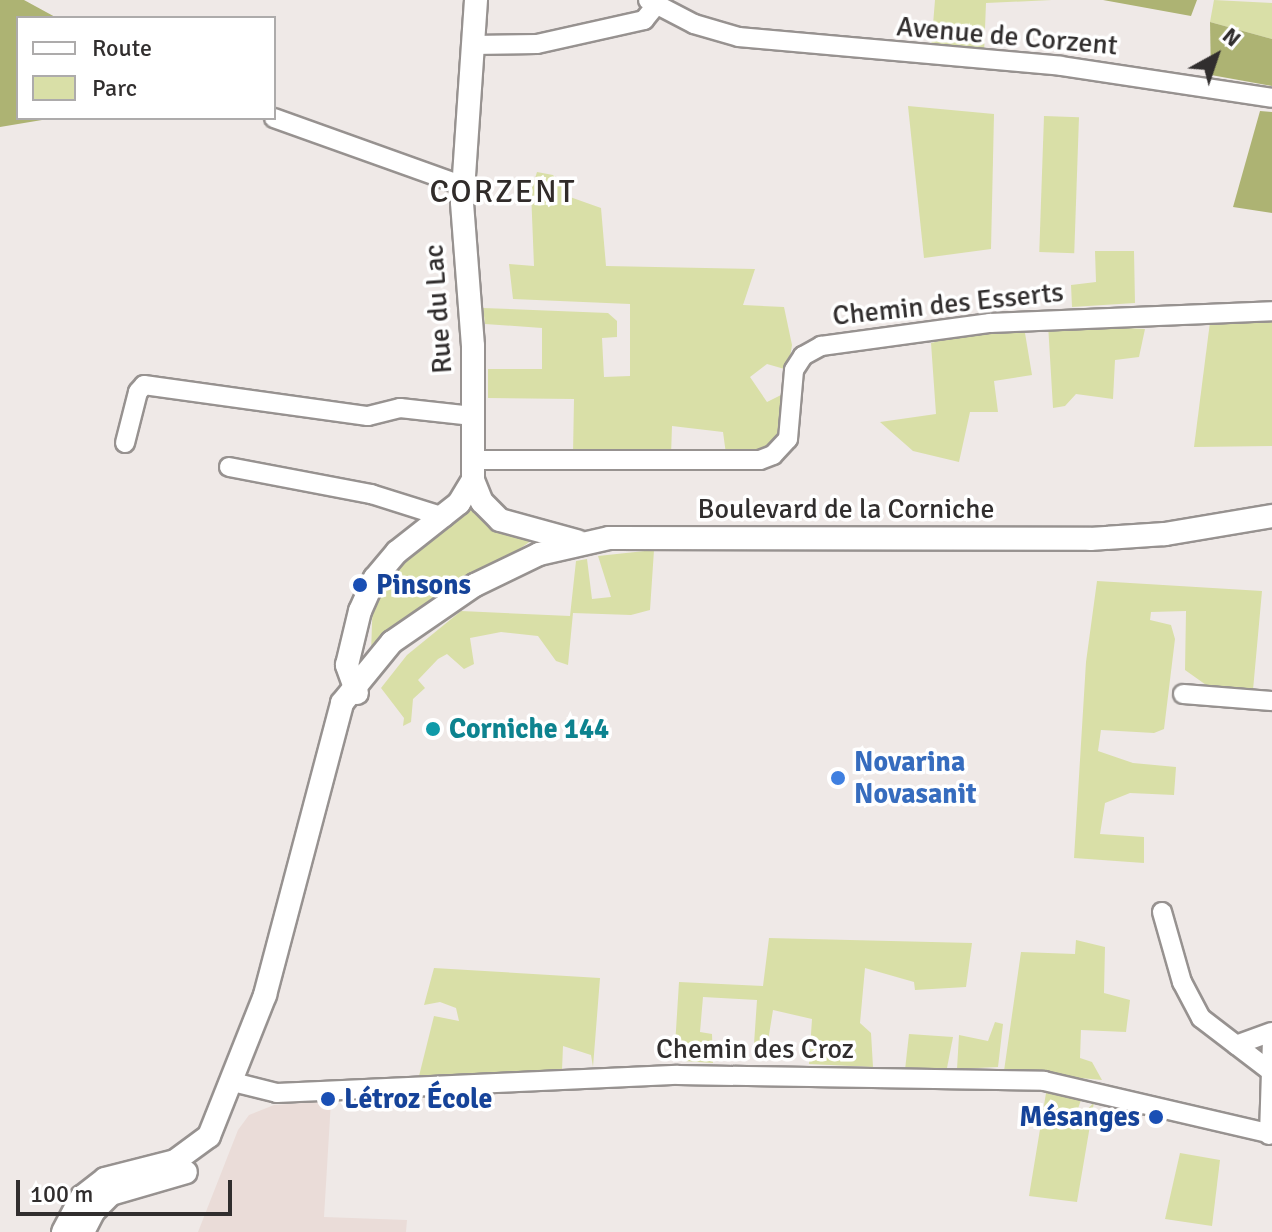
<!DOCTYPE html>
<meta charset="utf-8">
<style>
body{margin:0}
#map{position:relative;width:1272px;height:1232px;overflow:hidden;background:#efe9e7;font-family:Signika,sans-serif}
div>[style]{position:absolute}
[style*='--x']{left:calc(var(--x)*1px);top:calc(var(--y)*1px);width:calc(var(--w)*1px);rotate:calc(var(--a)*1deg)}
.built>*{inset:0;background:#eadcd8}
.green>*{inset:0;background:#d9dfa7;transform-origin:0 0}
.forest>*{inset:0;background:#adb373}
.roads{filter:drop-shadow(2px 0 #979290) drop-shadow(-2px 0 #979290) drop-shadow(0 2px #979290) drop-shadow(0 -2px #979290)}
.minor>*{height:18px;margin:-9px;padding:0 9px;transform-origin:9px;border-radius:9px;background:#fff}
.tertiary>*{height:22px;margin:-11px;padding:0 11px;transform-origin:11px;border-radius:11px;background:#fff}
.dots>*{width:22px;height:22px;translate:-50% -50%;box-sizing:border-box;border:4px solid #fff;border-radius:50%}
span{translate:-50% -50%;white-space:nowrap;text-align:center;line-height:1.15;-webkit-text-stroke:7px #fff;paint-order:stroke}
.street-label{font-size:28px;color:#312e2e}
.transit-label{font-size:28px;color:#164399;font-weight:700}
.left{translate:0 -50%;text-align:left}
.right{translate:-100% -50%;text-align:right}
.culture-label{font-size:28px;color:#0d838f;font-weight:700}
.shop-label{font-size:28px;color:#366cbe;font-weight:700}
.quarter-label{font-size:32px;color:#312c2a;letter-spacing:2px}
.legend{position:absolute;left:16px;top:16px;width:260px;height:104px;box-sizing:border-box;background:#fff;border:2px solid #adabab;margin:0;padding:10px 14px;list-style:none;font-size:24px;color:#312e2e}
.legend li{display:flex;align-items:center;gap:16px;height:40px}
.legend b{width:40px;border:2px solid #adabab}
.north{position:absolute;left:1176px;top:16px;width:80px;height:80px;-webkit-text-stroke:6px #fff;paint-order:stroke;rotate:40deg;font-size:22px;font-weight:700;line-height:32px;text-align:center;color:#312e2e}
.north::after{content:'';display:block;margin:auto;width:28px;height:36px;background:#312e2e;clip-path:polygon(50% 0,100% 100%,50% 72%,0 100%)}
.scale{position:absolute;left:16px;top:1180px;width:216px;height:36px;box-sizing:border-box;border:4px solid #312e2e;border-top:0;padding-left:10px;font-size:24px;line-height:28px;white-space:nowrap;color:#312e2e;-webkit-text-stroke:6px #fff;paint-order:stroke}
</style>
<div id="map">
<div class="built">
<i style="clip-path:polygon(331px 1101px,324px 1217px,407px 1220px,406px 1232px,198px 1232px,238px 1130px,249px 1115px,274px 1105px)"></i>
</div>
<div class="green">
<i style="clip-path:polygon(935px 0,1052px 0,986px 3px,984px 54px,931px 49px)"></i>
<i style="clip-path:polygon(1214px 0,1272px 3px,1272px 39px,1210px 22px)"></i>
<i style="clip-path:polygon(908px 106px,994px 114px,991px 249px,924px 258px)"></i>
<i style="left:1044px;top:116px;width:35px;height:136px;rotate:2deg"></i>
<i style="clip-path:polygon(537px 172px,553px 175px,570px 197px,601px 208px,606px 266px,755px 269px,743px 305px,784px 307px,792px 345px,788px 370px,767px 364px,750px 377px,767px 402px,781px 395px,787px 423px,777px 440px,755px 453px,726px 454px,723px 432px,672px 426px,671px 456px,573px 454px,574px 399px,488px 398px,488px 369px,542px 369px,542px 328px,485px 324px,483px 308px,608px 313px,617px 321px,617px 337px,602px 338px,604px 377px,630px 376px,630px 304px,513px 299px,509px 264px,534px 266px,531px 191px)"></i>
<i style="clip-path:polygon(1095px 251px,1134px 251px,1135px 303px,1072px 307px,1071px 285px,1096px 282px)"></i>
<i style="clip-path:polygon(1272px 318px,1272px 446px,1194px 447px,1210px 322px)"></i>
<i style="clip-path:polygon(1048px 324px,1145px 329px,1139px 357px,1115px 360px,1113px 399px,1076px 394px,1065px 406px,1053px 408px)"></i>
<i style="clip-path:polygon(988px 329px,1025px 333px,1032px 375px,994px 381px,998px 412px,970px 412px,959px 462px,913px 451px,880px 422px,936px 414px,931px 343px)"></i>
<i style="clip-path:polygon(473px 498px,535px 538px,371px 654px,373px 594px,395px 564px)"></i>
<i style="clip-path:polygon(654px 550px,650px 610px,631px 615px,573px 613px,568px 665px,556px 661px,538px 636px,501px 632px,470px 638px,474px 664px,464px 669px,447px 654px,438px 659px,418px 680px,425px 688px,413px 699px,411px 722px,403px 726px,404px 718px,381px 688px,407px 655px,461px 611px,570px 616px,576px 561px,587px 559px,592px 599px,611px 597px,598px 556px)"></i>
<i style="clip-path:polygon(1097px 581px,1262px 591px,1253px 690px,1209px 687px,1185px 670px,1186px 611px,1151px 612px,1150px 620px,1171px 625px,1175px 639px,1164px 729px,1154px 733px,1101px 730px,1098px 751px,1133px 763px,1176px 767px,1174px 795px,1130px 793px,1105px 803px,1100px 834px,1144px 837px,1144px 863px,1074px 858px,1086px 662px)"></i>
<i style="clip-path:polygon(769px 938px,972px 943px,966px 987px,915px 990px,914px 982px,865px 968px,860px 1023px,871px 1033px,873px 1067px,809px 1064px,812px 1019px,773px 1010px,767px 1047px,754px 1044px,757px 1000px,703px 997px,700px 1032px,712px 1034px,713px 1063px,684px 1061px,675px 1046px,679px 982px,763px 986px)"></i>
<i style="clip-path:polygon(1076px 940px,1105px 947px,1104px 993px,1130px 1000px,1126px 1032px,1081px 1030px,1080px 1058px,1092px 1062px,1102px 1080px,1004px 1071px,1021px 952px,1075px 954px)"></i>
<i style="clip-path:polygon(434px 968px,600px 978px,593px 1067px,591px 1055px,563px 1046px,562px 1070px,419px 1076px,434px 1016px,459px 1021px,456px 1008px,440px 1002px,424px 1005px)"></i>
<i style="clip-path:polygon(995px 1022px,1003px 1024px,998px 1067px,957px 1069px,959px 1035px,988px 1041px)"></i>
<i style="clip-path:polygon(909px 1034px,953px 1037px,947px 1068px,905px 1070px)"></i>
<i style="clip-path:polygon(1046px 1093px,1081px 1100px,1071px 1129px,1094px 1102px,1077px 1202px,1029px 1196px)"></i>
<i style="clip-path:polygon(1180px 1153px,1220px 1160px,1212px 1226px,1165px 1219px)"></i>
</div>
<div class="forest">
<i style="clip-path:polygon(0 0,24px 0,57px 18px,18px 18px,18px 118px,48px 119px,0 127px)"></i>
<i style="clip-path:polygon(1103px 0,1197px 0,1191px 16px)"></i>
<i style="clip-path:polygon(1210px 22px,1272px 39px,1272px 86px,1211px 75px)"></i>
<i style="clip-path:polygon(1260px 111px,1272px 112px,1272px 213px,1233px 207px)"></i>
</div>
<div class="roads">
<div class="minor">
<i style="--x:648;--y:0;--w:52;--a:27.6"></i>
<i style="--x:694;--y:24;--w:47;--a:16.1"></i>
<i style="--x:739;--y:37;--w:323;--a:5.1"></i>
<i style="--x:1061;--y:66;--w:213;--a:8.6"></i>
<i style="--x:473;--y:45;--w:64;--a:-0.9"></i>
<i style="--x:537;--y:44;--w:110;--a:-12.6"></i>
<i style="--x:644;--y:20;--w:19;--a:-51"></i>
<i style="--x:274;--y:118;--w:202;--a:19.7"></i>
<i style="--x:125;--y:443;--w:53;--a:-75.7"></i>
<i style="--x:138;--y:392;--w:9;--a:-49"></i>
<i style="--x:144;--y:385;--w:226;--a:7.9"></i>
<i style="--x:368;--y:416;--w:33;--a:-14"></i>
<i style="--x:400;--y:408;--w:73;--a:6.3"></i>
<i style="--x:473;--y:460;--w:287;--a:0"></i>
<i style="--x:760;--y:460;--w:14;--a:-21"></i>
<i style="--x:773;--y:455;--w:22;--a:-47"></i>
<i style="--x:788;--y:439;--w:69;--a:-85"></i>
<i style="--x:794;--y:370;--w:17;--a:-57"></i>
<i style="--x:803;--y:356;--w:21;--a:-29"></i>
<i style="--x:821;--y:346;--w:171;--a:-7.8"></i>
<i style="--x:990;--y:323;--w:282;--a:-2.4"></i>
<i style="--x:229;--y:467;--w:145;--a:10.8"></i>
<i style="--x:371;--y:494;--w:77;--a:17.5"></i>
<i style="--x:1183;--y:694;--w:89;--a:4.5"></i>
<i style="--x:1162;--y:912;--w:73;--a:74.1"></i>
<i style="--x:1182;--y:982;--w:41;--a:62.2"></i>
<i style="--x:1201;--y:1018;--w:87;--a:37.5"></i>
<i style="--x:1236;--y:1045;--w:38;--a:-20"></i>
<i style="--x:233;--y:1082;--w:45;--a:14"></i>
<i style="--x:277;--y:1093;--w:401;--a:-2.6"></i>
<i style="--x:678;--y:1075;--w:366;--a:0.9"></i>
<i style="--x:1044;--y:1081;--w:234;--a:13.1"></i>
<i style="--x:1269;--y:1135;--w:97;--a:-88.2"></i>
</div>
<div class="tertiary">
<i style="--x:476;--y:0;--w:203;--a:93.9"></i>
<i style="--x:462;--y:203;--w:143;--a:85.6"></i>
<i style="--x:473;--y:346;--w:134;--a:90"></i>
<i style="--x:473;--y:480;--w:24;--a:68"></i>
<i style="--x:482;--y:502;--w:25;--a:45"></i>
<i style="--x:500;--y:520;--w:80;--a:15.3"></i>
<i style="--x:357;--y:693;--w:30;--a:-110"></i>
<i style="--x:347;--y:665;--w:56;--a:-76.5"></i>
<i style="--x:360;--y:611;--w:36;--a:-66"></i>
<i style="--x:375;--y:578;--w:34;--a:-50"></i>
<i style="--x:397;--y:552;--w:79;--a:-38.3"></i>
<i style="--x:459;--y:503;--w:27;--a:-59"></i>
<i style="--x:63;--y:1232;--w:40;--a:-62"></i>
<i style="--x:82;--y:1197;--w:29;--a:-38"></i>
<i style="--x:105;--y:1179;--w:72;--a:-14.4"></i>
<i style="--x:175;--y:1161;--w:42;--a:-36.3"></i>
<i style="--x:209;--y:1136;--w:152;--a:-68.3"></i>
<i style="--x:265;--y:995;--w:302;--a:-75.2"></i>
<i style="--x:342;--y:703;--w:79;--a:-50.7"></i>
<i style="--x:392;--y:642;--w:101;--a:-34.5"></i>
<i style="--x:475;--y:585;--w:71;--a:-25.8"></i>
<i style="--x:539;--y:554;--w:72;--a:-12.9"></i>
<i style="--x:609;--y:538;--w:481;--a:0.1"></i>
<i style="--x:1090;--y:539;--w:75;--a:-3.8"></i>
<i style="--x:1165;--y:534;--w:109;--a:-9.5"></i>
<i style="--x:83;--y:1232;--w:22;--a:-63"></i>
<i style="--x:93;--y:1212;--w:25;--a:-45"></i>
<i style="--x:111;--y:1194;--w:78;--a:-16.3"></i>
</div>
</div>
<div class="dots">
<i style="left:360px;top:585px;background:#1a4fb4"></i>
<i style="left:433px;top:729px;background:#0f9aa8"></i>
<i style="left:838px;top:778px;background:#3f7fe0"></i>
<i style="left:328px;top:1099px;background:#1a4fb4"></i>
<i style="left:1156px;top:1117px;background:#1a4fb4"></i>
</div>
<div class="street-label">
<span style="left:1007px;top:36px;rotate:5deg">Avenue de Corzent</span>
<span style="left:948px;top:304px;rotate:-6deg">Chemin des Esserts</span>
<span style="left:438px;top:309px;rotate:-94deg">Rue du Lac</span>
<span style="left:846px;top:509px">Boulevard de la Corniche</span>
<span style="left:755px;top:1049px">Chemin des Croz</span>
</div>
<div class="transit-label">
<span class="left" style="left:376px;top:585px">Pinsons</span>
<span class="left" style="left:344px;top:1099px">Létroz École</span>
<span class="right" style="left:1140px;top:1117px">Mésanges</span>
</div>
<div class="culture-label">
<span class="left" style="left:449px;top:729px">Corniche 144</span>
</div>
<div class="shop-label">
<span class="left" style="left:854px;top:778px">Novarina<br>Novasanit</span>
</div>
<div class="quarter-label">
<span style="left:503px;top:192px">CORZENT</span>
</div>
<ul class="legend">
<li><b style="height:10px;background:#fff"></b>Route</li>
<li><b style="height:22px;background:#d9dfa7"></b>Parc</li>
</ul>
<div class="north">N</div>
<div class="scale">100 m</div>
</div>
